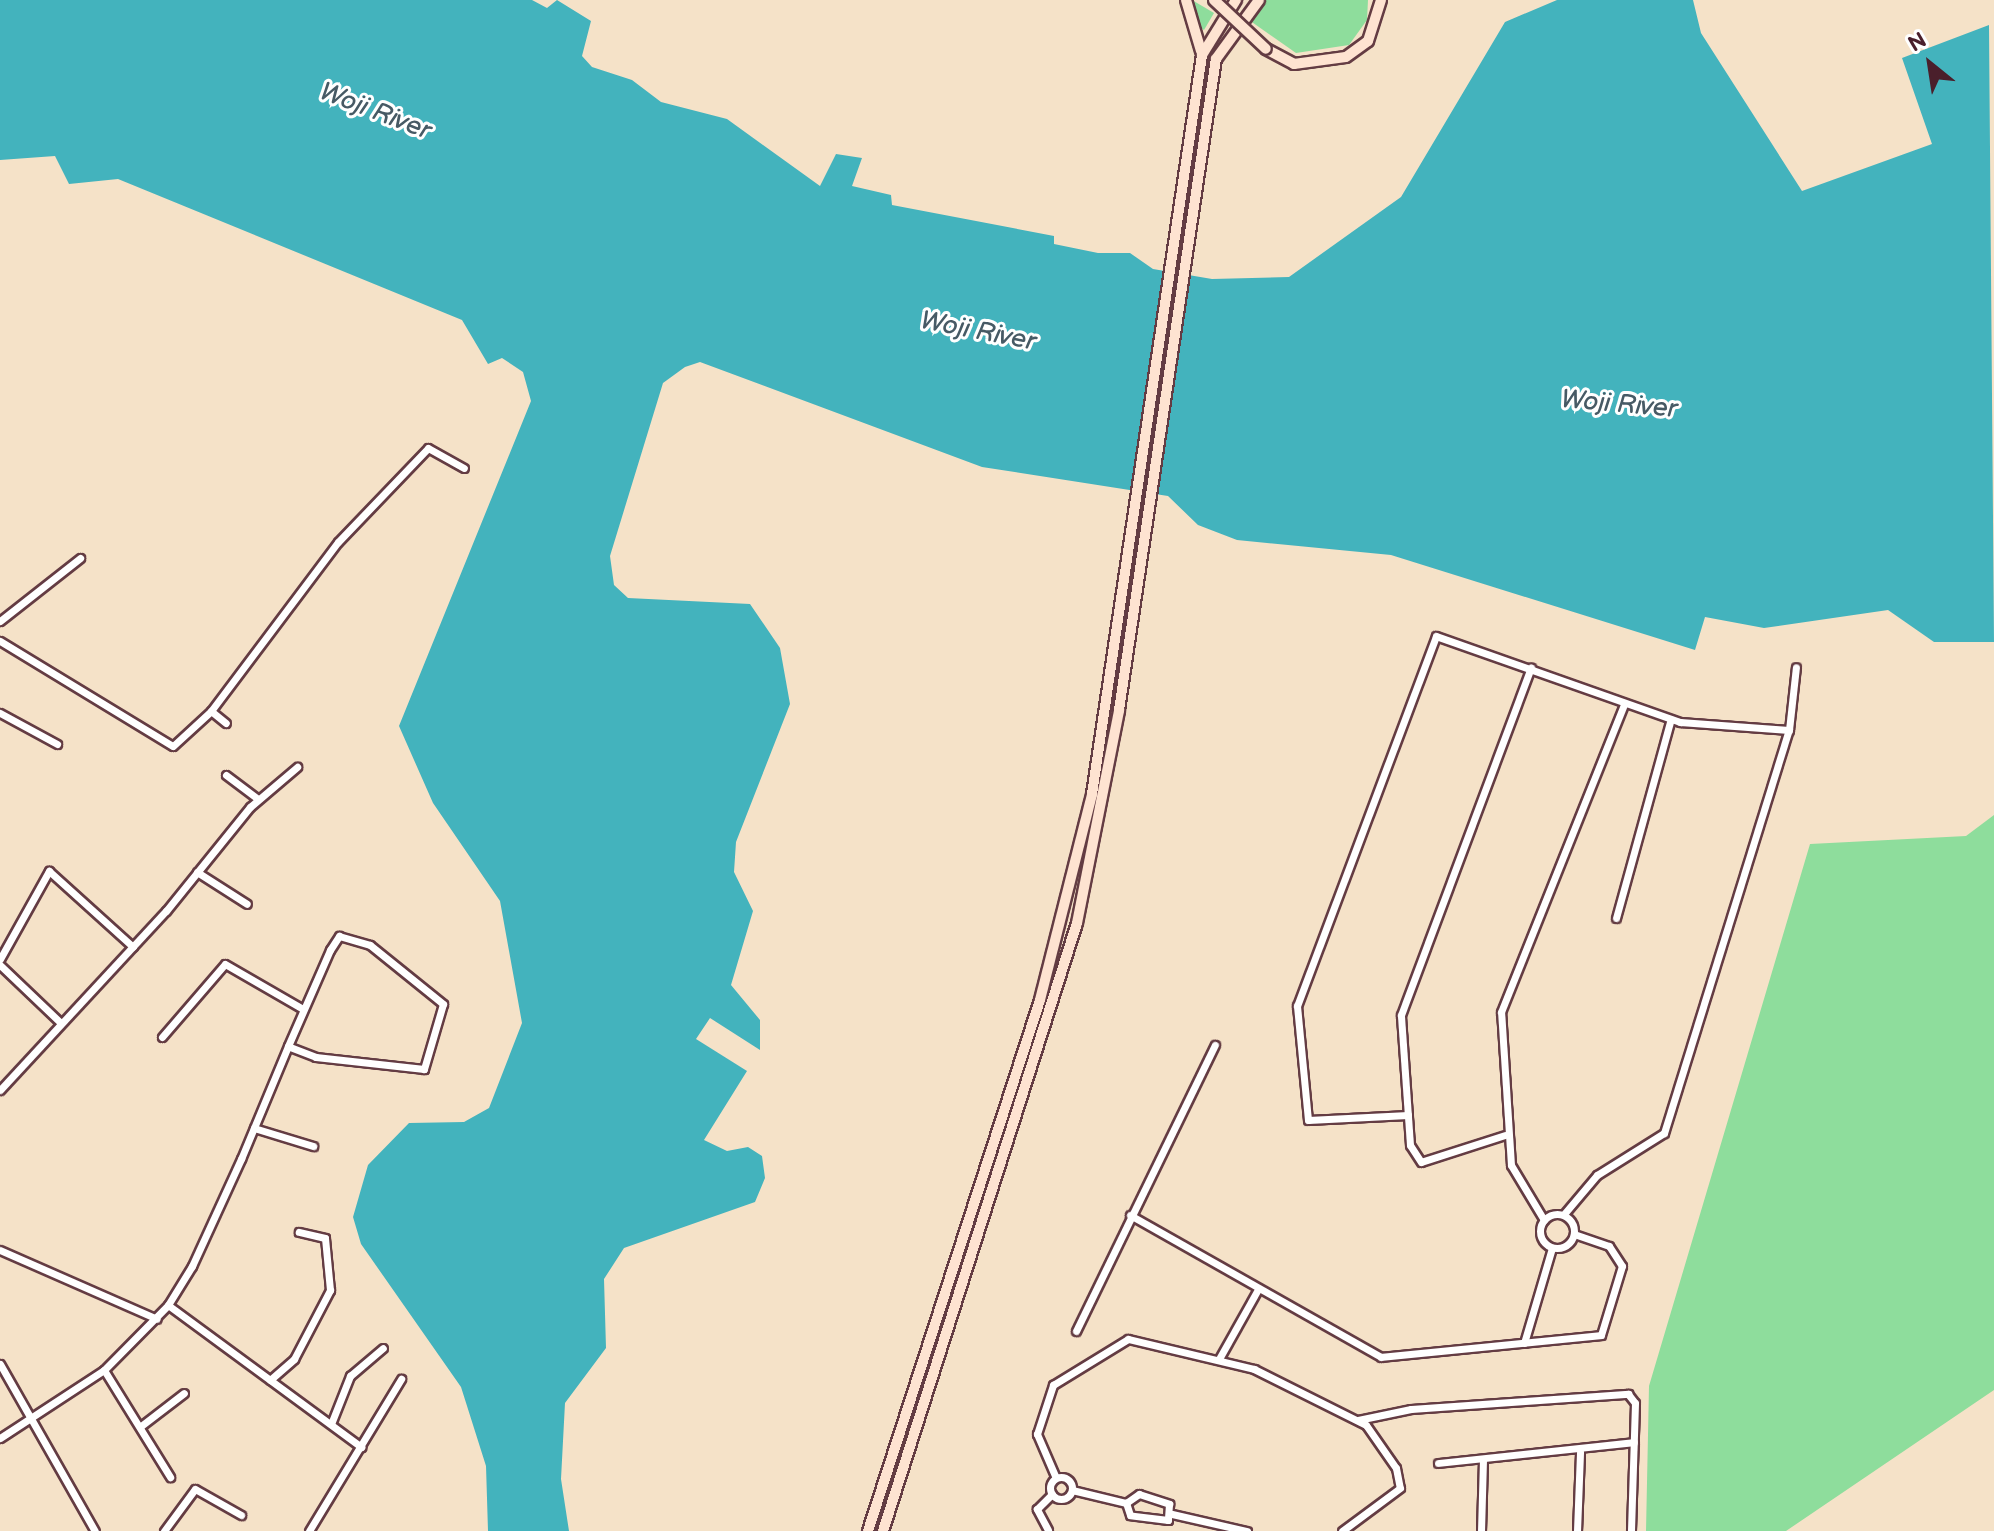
<!DOCTYPE html>
<style>
body{margin:0}
#map{position:relative;width:1994px;height:1531px;overflow:hidden;background:#f5e2c8;font-family:"Balsamiq Sans",sans-serif}
div>[style]{position:absolute}
[style*='--x']{left:calc(var(--x)*1px);top:calc(var(--y)*1px);width:calc(var(--w)*1px);rotate:calc(var(--a)*1deg)}
.green>*{inset:0;background:#8edd9c}
.water>*{inset:0;background:#43b3bd}
.roads{filter:drop-shadow(2px 0 #643c43) drop-shadow(-2px 0 #643c43) drop-shadow(0 2px #643c43) drop-shadow(0 -2px #643c43)}
.street>*{height:7px;margin:-3.5px;padding:0 3.5px;transform-origin:3.5px;border-radius:3.5px;background:#fff}
.street>.ring{margin:-3.5px;padding:0;box-sizing:content-box;background:none;border:7px solid #fff;border-radius:50%}
.secondary>*{height:10px;margin:-5px;padding:0 5px;transform-origin:5px;border-radius:5px;background:#fee3d1}
.bridges{filter:drop-shadow(2px 0 #643c43) drop-shadow(-2px 0 #643c43) drop-shadow(0 2px #643c43) drop-shadow(0 -2px #643c43)}
.secondary-bridge>*{height:10px;margin:-5px;padding:0 5px;transform-origin:5px;border-radius:5px;background:#fee3d1}
span{translate:-50% -50%;white-space:nowrap;text-align:center;line-height:1.15;-webkit-text-stroke:6px #fff;paint-order:stroke}
.water-label{font-size:26px;color:#475a65;font-style:italic}
.north{position:absolute;left:1890px;top:24px;width:80px;height:80px;-webkit-text-stroke:6px #fff;paint-order:stroke;rotate:330deg;font-size:22px;font-weight:700;line-height:32px;text-align:center;color:#4a1f2b}
.north::after{content:'';display:block;margin:auto;width:28px;height:36px;background:#4a1f2b;clip-path:polygon(50% 0,100% 100%,50% 72%,0 100%)}
</style>
<div id="map">
<div class="green">
<i style="clip-path:polygon(1192px 0,1214px 13px,1204px 30px,1201px 28px)"></i>
<i style="clip-path:polygon(1266px 0,1368px 0,1367px 20px,1349px 45px,1296px 53px,1249px 20px)"></i>
<i style="clip-path:polygon(1994px 815px,1994px 1390px,1786px 1531px,1646px 1531px,1649px 1386px,1810px 844px,1966px 836px)"></i>
</div>
<div class="water">
<i style="clip-path:polygon(0 0,532px 0,547px 8px,557px 0,591px 21px,582px 56px,592px 67px,632px 80px,661px 102px,727px 119px,820px 186px,836px 154px,862px 158px,852px 186px,891px 195px,892px 205px,1054px 236px,1054px 244px,1098px 253px,1130px 253px,1153px 269px,1212px 279px,1289px 277px,1401px 197px,1505px 22px,1557px 0,1693px 0,1701px 33px,1802px 191px,1932px 144px,1902px 58px,1989px 25px,1994px 642px,1934px 642px,1888px 610px,1764px 628px,1705px 617px,1695px 650px,1391px 555px,1237px 540px,1198px 525px,1168px 496px,982px 467px,700px 362px,685px 367px,663px 383px,610px 556px,614px 585px,628px 598px,750px 604px,780px 648px,790px 704px,736px 842px,734px 872px,753px 911px,731px 985px,760px 1020px,760px 1050px,710px 1018px,696px 1039px,747px 1071px,704px 1140px,727px 1151px,748px 1147px,762px 1156px,765px 1178px,755px 1202px,624px 1248px,604px 1279px,606px 1348px,565px 1403px,561px 1479px,569px 1531px,488px 1531px,486px 1466px,461px 1387px,361px 1244px,353px 1217px,368px 1165px,409px 1123px,464px 1122px,489px 1108px,522px 1023px,500px 901px,433px 803px,399px 726px,531px 401px,523px 372px,502px 358px,488px 364px,462px 320px,118px 179px,69px 184px,55px 156px,0 160px)"></i>
</div>
<div class="roads">
<div class="street">
<i style="--x:0;--y:621;--w:102;--a:-38.2"></i>
<i style="--x:0;--y:641;--w:202;--a:31.3"></i>
<i style="--x:173;--y:746;--w:52;--a:-42.6"></i>
<i style="--x:211;--y:711;--w:211;--a:-53.1"></i>
<i style="--x:338;--y:542;--w:130;--a:-46.2"></i>
<i style="--x:428;--y:448;--w:41;--a:29.1"></i>
<i style="--x:211;--y:711;--w:19;--a:39"></i>
<i style="--x:0;--y:713;--w:65;--a:28.5"></i>
<i style="--x:226;--y:775;--w:40;--a:37"></i>
<i style="--x:197;--y:872;--w:59;--a:32.6"></i>
<i style="--x:1616;--y:918;--w:206;--a:-74.6"></i>
<i style="--x:0;--y:959;--w:101;--a:-60.9"></i>
<i style="--x:49;--y:871;--w:113;--a:42.1"></i>
<i style="--x:0;--y:965;--w:84;--a:43.6"></i>
<i style="--x:162;--y:1037;--w:96;--a:-49.2"></i>
<i style="--x:225;--y:964;--w:90;--a:30"></i>
<i style="--x:0;--y:1090;--w:244;--a:-47.2"></i>
<i style="--x:166;--y:911;--w:134;--a:-51.1"></i>
<i style="--x:250;--y:807;--w:62;--a:-40.4"></i>
<i style="--x:1408;--y:1115;--w:100;--a:177.1"></i>
<i style="--x:1308;--y:1120;--w:115;--a:-95.5"></i>
<i style="--x:1297;--y:1006;--w:395;--a:-69.4"></i>
<i style="--x:1436;--y:636;--w:259;--a:19.4"></i>
<i style="--x:1680;--y:722;--w:109;--a:4.2"></i>
<i style="--x:254;--y:1128;--w:62;--a:17"></i>
<i style="--x:1505;--y:1135;--w:88;--a:162.2"></i>
<i style="--x:1421;--y:1162;--w:20;--a:-123"></i>
<i style="--x:1410;--y:1145;--w:130;--a:-94"></i>
<i style="--x:1401;--y:1015;--w:371;--a:-69.5"></i>
<i class="ring" style="left:1540px;top:1214px;width:27px;height:27px"></i>
<i style="--x:1564;--y:1214;--w:51;--a:-49.8"></i>
<i style="--x:1597;--y:1175;--w:79;--a:-32.1"></i>
<i style="--x:1664;--y:1133;--w:422;--a:-72.8"></i>
<i style="--x:1789;--y:730;--w:63;--a:-83.7"></i>
<i style="--x:1130;--y:1215;--w:288;--a:29.5"></i>
<i style="--x:1381;--y:1357;--w:221;--a:-5.7"></i>
<i style="--x:1601;--y:1335;--w:72;--a:-73.1"></i>
<i style="--x:1622;--y:1266;--w:24;--a:-123"></i>
<i style="--x:1609;--y:1246;--w:37;--a:-161"></i>
<i style="--x:1544;--y:1220;--w:64;--a:-121"></i>
<i style="--x:1511;--y:1165;--w:153;--a:-93.7"></i>
<i style="--x:1501;--y:1012;--w:332;--a:-68.2"></i>
<i style="--x:0;--y:1250;--w:171;--a:23.7"></i>
<i style="--x:168;--y:1305;--w:240;--a:36.3"></i>
<i style="--x:1076;--y:1331;--w:318;--a:-64.1"></i>
<i style="--x:1524;--y:1343;--w:99;--a:-73.6"></i>
<i style="--x:1219;--y:1359;--w:78;--a:-60.8"></i>
<i style="--x:0;--y:1364;--w:192;--a:60.4"></i>
<i style="--x:104;--y:1370;--w:126;--a:58.3"></i>
<i style="--x:270;--y:1380;--w:32;--a:-41"></i>
<i style="--x:294;--y:1359;--w:78;--a:-62.4"></i>
<i style="--x:330;--y:1290;--w:52;--a:-95.5"></i>
<i style="--x:325;--y:1238;--w:27;--a:-167"></i>
<i style="--x:1358;--y:1420;--w:54;--a:-11.7"></i>
<i style="--x:1411;--y:1409;--w:218;--a:-4"></i>
<i style="--x:1628;--y:1394;--w:11;--a:52"></i>
<i style="--x:1635;--y:1403;--w:128;--a:91.8"></i>
<i style="--x:331;--y:1424;--w:52;--a:-68.4"></i>
<i style="--x:350;--y:1376;--w:43;--a:-40.3"></i>
<i style="--x:141;--y:1426;--w:54;--a:-37.5"></i>
<i style="--x:0;--y:1438;--w:124;--a:-33.2"></i>
<i style="--x:104;--y:1370;--w:91;--a:-45.4"></i>
<i style="--x:168;--y:1305;--w:46;--a:-58.4"></i>
<i style="--x:192;--y:1266;--w:118;--a:-65.4"></i>
<i style="--x:241;--y:1159;--w:122;--a:-67.4"></i>
<i style="--x:288;--y:1046;--w:105;--a:-66.4"></i>
<i style="--x:330;--y:950;--w:17;--a:-57"></i>
<i style="--x:339;--y:936;--w:32;--a:16"></i>
<i style="--x:370;--y:945;--w:94;--a:38.9"></i>
<i style="--x:443;--y:1004;--w:68;--a:106.3"></i>
<i style="--x:424;--y:1069;--w:109;--a:-173.7"></i>
<i style="--x:316;--y:1057;--w:30;--a:-159"></i>
<i style="--x:1438;--y:1463;--w:197;--a:-6.1"></i>
<i class="ring" style="left:1050px;top:1477px;width:15px;height:15px"></i>
<i style="--x:1056;--y:1478;--w:48;--a:-113.4"></i>
<i style="--x:1037;--y:1434;--w:52;--a:-71.9"></i>
<i style="--x:1053;--y:1385;--w:88;--a:-31.5"></i>
<i style="--x:1128;--y:1339;--w:130;--a:13.4"></i>
<i style="--x:1254;--y:1369;--w:125;--a:26.6"></i>
<i style="--x:1366;--y:1425;--w:52;--a:55.1"></i>
<i style="--x:1396;--y:1468;--w:20;--a:79"></i>
<i style="--x:1400;--y:1488;--w:72;--a:143.4"></i>
<i style="--x:1072;--y:1490;--w:56;--a:13.5"></i>
<i style="--x:1139;--y:1494;--w:32;--a:18"></i>
<i style="--x:1169;--y:1504;--w:16;--a:94"></i>
<i style="--x:1168;--y:1520;--w:38;--a:-173"></i>
<i style="--x:1130;--y:1515;--w:13;--a:-108"></i>
<i style="--x:1126;--y:1503;--w:16;--a:-35"></i>
<i style="--x:1172;--y:1514;--w:77;--a:12.8"></i>
<i style="--x:1048;--y:1530;--w:24;--a:-118"></i>
<i style="--x:1037;--y:1509;--w:21;--a:-45"></i>
<i style="--x:164;--y:1531;--w:52;--a:-53.6"></i>
<i style="--x:195;--y:1489;--w:53;--a:29.5"></i>
<i style="--x:309;--y:1531;--w:178;--a:-58.8"></i>
<i style="--x:1481;--y:1531;--w:71;--a:-88.4"></i>
<i style="--x:1577;--y:1531;--w:79;--a:-87.8"></i>
</div>
<div class="secondary">
<i style="--x:1186;--y:0;--w:53;--a:73.6"></i>
<i style="--x:1266;--y:49;--w:32;--a:28"></i>
<i style="--x:1294;--y:64;--w:52;--a:-7.7"></i>
<i style="--x:1346;--y:57;--w:27;--a:-36"></i>
<i style="--x:1368;--y:41;--w:43;--a:-72.4"></i>
<i style="--x:868;--y:1531;--w:558;--a:-72.05"></i>
<i style="--x:1040;--y:1000;--w:212;--a:-75.8"></i>
<i style="--x:1092;--y:794;--w:747;--a:-81.53"></i>
<i style="--x:1202;--y:55;--w:65;--a:-58.3"></i>
<i style="--x:883;--y:1531;--w:638;--a:-72.3"></i>
<i style="--x:1077;--y:923;--w:217;--a:-78.8"></i>
<i style="--x:1119;--y:710;--w:658;--a:-81.53"></i>
<i style="--x:1216;--y:59;--w:73;--a:-53.9"></i>
</div>
</div>
<div class="bridges">
<div class="secondary-bridge">
<i style="--x:1214;--y:0;--w:71;--a:43.3"></i>
</div>
</div>
<div class="water-label">
<span style="left:375px;top:112px;rotate:21deg">Woji River</span>
<span style="left:978px;top:332px;rotate:11deg">Woji River</span>
<span style="left:1619px;top:405px;rotate:5deg">Woji River</span>
</div>
<div class="north">N</div>
</div>
